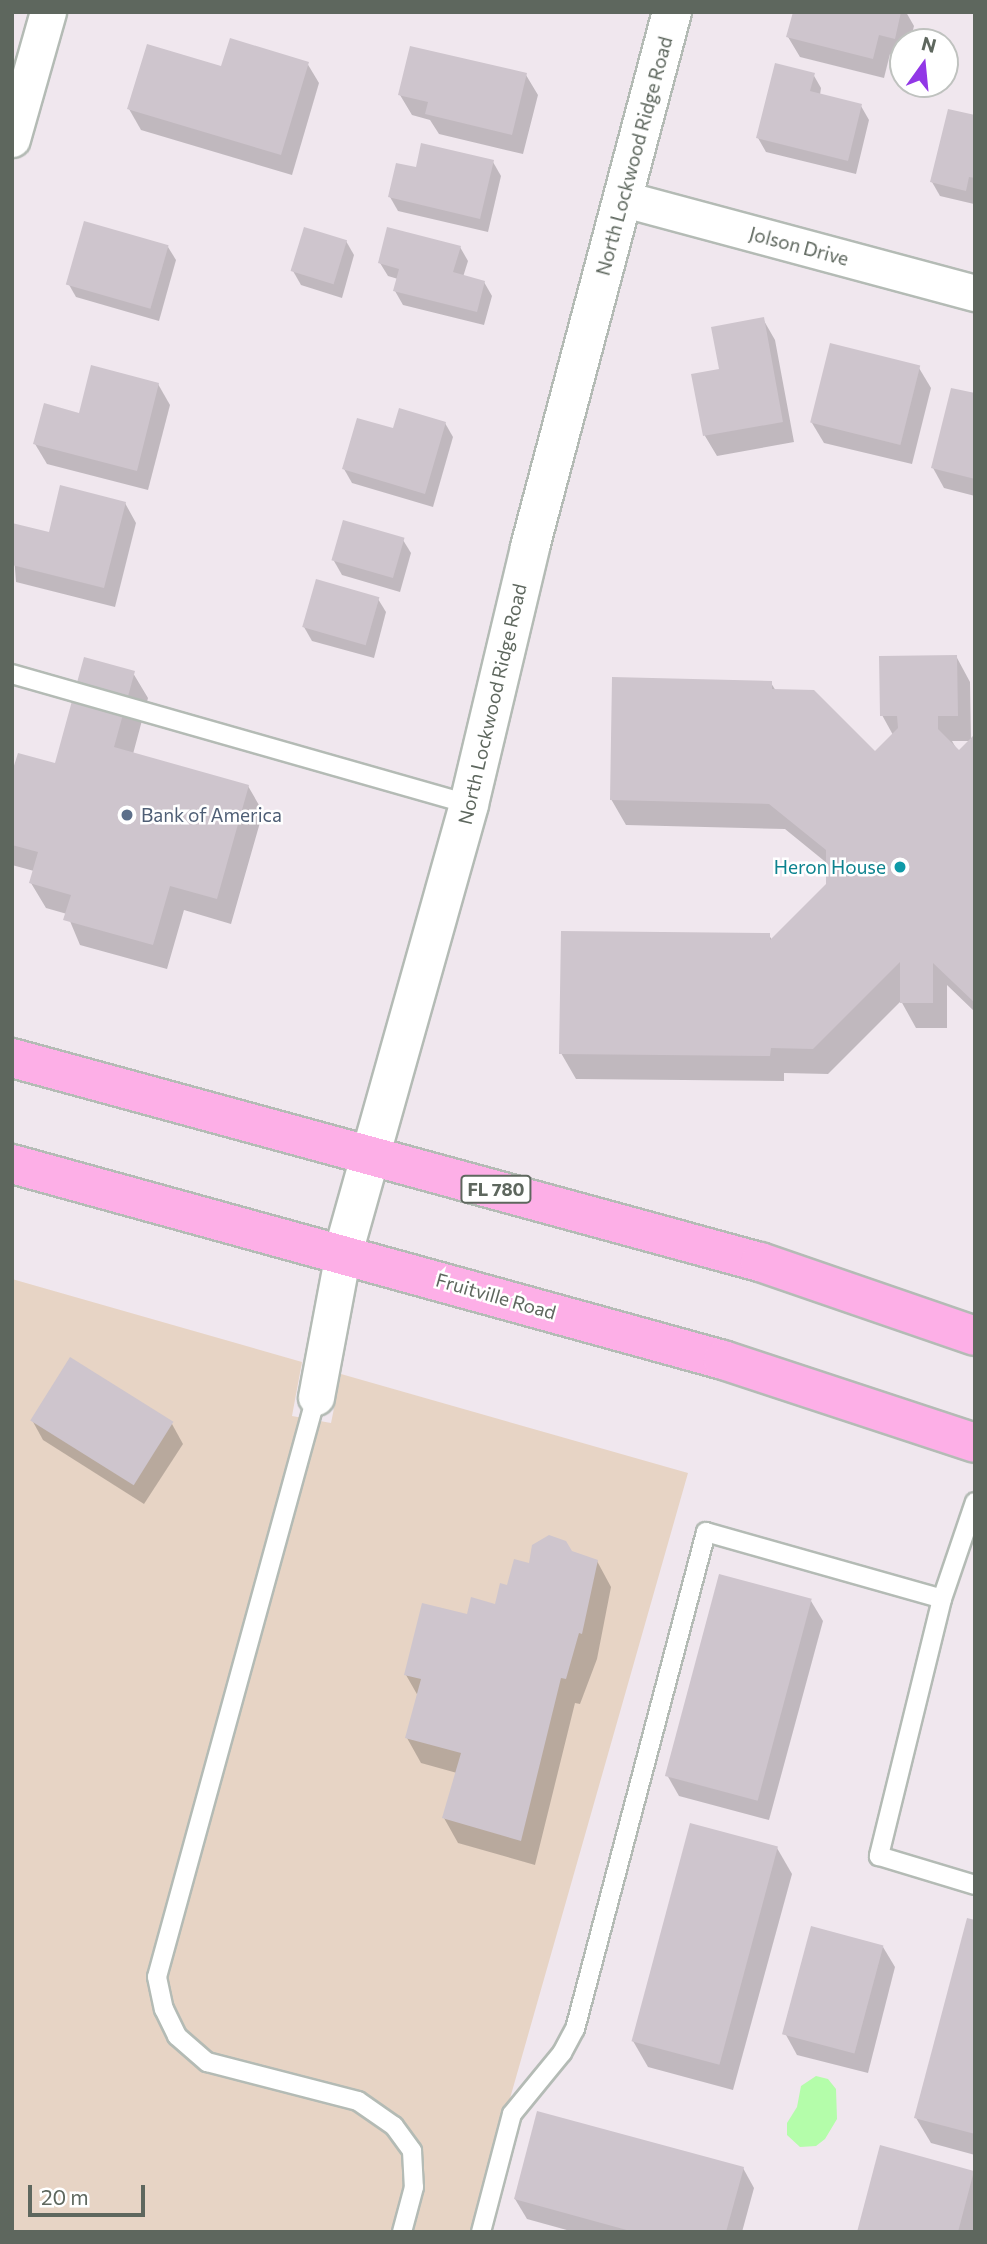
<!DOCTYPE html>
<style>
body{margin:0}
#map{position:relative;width:987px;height:2244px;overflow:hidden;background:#f0e7ee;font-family:Commissioner,sans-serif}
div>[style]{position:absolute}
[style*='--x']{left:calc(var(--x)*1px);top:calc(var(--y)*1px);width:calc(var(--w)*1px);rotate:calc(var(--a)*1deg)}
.green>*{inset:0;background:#e7d4c5}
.water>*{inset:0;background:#b4fdaa}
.shadow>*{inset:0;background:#0003}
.building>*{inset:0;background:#cec5cd;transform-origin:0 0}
.roads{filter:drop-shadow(2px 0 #b4bbb5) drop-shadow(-2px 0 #b4bbb5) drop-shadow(0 2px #b4bbb5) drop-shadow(0 -2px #b4bbb5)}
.lane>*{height:18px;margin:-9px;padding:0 9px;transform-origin:9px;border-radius:9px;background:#fff}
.street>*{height:35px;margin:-17.5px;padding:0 17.5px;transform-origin:17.5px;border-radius:17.5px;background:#fff}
.secondary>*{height:38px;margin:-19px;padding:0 19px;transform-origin:19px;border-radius:19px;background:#fff}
.primary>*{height:38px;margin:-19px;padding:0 19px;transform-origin:19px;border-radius:19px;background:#fdafe7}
.dots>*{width:19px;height:19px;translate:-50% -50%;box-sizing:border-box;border:4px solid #fff;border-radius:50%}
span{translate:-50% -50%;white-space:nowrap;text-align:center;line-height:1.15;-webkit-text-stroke:5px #fff;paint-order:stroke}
.shield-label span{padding:2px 5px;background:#fff;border:2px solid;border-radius:5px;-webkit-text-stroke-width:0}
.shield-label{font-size:18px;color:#5e675e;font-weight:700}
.street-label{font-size:19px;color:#5e675e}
.service-label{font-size:19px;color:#4e5e75}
.left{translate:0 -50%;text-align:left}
.culture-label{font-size:19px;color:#0d838f}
.right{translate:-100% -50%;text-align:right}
.frame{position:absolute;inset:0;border:14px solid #5e675e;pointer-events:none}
.north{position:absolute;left:889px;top:28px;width:70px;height:70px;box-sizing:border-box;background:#fff;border:2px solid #bfc2bf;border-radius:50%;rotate:15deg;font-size:19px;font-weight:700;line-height:28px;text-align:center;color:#5e675e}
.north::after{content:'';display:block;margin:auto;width:24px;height:32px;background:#9237e6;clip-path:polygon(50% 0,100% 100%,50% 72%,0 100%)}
.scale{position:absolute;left:28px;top:2185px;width:117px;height:32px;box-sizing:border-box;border:4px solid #5e675e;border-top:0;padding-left:9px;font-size:21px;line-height:24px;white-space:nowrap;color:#5e675e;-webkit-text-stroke:5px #fff;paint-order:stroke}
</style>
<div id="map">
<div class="green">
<i style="clip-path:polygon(12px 1279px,302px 1362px,292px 1416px,331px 1423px,341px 1374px,688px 1473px,472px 2232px,12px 2232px)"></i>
</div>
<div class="water">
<i style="clip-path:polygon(816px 2076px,828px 2079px,836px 2089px,837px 2119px,825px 2139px,816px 2146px,800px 2147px,787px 2135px,787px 2123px,797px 2107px,801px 2086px)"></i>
</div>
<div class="shadow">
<i style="clip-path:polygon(795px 12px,906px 12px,914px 26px,910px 42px,903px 42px,903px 57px,890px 54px,884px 78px,800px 57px,788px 37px)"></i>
<i style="clip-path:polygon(307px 63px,319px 83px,292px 175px,141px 130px,129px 109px)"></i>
<i style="clip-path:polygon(813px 74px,821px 88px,820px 95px,861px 106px,869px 120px,856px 174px,766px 152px,758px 138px)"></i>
<i style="clip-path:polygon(526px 75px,538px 95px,523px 154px,439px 134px,430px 120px,412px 115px,400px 95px)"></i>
<i style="clip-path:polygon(975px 117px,975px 199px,974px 204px,940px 196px,932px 182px)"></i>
<i style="clip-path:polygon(493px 162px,501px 176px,488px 232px,398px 211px,390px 197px)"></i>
<i style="clip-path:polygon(346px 241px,354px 255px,342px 298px,301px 285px,293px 271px)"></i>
<i style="clip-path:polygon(168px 247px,176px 260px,159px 321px,76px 297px,68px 283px)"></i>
<i style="clip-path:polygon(460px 247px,468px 261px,463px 277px,484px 282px,492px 296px,484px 325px,403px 305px,395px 291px,398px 279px,388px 276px,380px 263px)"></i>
<i style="clip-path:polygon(763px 319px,775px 340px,794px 442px,717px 456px,705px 436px,693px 376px,721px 370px)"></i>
<i style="clip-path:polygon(919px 368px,931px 388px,912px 464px,824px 443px,812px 423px)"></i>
<i style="clip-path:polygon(158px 384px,170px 405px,148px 490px,47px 464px,35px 444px)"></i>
<i style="clip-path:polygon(975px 395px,975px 496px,944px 488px,933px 468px)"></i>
<i style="clip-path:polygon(445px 423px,453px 437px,433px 507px,352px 483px,344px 469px,394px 430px)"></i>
<i style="clip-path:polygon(125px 503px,136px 523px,115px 607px,16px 582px,12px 529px,50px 534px)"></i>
<i style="clip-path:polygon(403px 540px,411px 553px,400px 592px,342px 575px,334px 561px)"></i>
<i style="clip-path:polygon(378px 599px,386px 612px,374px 658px,312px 641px,304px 627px)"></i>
<i style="clip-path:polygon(evenodd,956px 656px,970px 682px,971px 740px,975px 737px,975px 1012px,947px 985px,947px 1028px,916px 1028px,901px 1001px,828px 1074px,784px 1073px,784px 1081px,576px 1079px,561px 1053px,769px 935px,772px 940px,828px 885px,828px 864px,785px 829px,626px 825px,611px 799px,771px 683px,776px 691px,875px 753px,893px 735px,882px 715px,956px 656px,952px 741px,971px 741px,959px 753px,952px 741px)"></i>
<i style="clip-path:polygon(133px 673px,148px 698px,133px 754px,248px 786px,263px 812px,231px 924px,184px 910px,167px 969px,80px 945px,67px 914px,46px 908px,31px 883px,34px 871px,12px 865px,12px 779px,56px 765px)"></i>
<i style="clip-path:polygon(32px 1420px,172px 1424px,183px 1444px,144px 1504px,43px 1440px)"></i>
<i style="clip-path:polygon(571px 1552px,597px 1561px,611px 1587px,597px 1659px,580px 1704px,575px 1703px,535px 1865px,458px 1843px,444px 1818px,457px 1773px,421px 1763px,407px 1738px,418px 1696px,406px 1675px,469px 1616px,496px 1606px,530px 1565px)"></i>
<i style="clip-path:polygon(811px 1601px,823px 1621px,769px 1820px,679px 1796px,667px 1775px)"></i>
<i style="clip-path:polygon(777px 1848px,792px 1874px,733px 2090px,648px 2067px,633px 2041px)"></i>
<i style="clip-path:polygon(975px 1922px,975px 2155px,931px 2143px,916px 2118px)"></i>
<i style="clip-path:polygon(883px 1947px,895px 1967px,868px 2073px,797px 2055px,786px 2035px)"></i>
<i style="clip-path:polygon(743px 2168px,754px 2188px,742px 2232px,574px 2232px,527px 2219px,515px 2199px)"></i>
<i style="clip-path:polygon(973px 2172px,975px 2232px,859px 2232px)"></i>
</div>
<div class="building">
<i style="clip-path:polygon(793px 12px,901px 12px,895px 39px,879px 35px,873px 59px,786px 37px)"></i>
<i style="clip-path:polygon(230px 38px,309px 62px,281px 155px,127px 109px,147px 44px,221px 66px)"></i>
<i style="clip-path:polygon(410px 46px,527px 73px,512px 135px,425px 114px,428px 102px,398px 95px)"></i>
<i style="clip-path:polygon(775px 63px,815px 73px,810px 91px,862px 104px,848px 161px,756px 138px)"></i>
<i style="clip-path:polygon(948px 109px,975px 115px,975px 178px,969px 177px,966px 191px,930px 182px)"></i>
<i style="clip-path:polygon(421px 143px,494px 160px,480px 219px,388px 197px,396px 163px,416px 167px)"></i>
<i style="left:84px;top:221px;width:88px;height:66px;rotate:16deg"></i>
<i style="left:304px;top:227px;width:45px;height:46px;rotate:17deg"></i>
<i style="clip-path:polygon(387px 227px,461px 246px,453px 272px,485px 281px,477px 312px,393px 291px,399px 269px,378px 263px)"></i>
<i style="clip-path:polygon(764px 317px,783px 422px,703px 436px,691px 374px,719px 369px,711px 327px)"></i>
<i style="left:830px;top:343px;width:93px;height:82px;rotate:14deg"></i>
<i style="clip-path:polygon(91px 365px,159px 383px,137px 471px,33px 444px,44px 403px,79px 413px)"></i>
<i style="clip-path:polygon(951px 388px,975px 393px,975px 479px,931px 468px)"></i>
<i style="clip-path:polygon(399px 408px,446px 422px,425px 494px,342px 469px,357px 418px,393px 428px)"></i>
<i style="clip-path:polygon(60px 485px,126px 502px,104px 588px,12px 565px,12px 523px,49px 532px)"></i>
<i style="left:343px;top:520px;width:64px;height:42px;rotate:16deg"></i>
<i style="left:316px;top:579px;width:66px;height:50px;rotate:16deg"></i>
<i style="clip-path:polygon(957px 655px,958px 716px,938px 716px,938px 729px,959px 750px,975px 734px,975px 1003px,933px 963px,933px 1003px,900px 1003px,900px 962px,813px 1049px,771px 1048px,770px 1056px,559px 1054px,561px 931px,770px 933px,770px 940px,826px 884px,826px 850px,769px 804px,610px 800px,612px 677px,772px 681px,772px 689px,814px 690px,875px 751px,898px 728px,897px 716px,880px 716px,879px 656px)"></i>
<i style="clip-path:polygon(84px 657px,135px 671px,114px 747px,249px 785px,217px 899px,170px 886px,153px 945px,63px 920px,71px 895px,29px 883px,38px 852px,12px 845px,12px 772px,18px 753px,55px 763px)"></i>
<i style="left:70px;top:1357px;width:122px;height:75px;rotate:32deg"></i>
<i style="clip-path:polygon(549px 1535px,566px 1541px,572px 1551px,598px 1560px,582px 1634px,579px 1633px,566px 1679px,561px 1678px,521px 1841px,442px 1818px,461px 1753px,405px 1738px,421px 1679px,404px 1675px,422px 1603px,467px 1614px,471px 1597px,495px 1604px,500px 1583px,507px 1585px,514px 1559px,529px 1563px,532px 1545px)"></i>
<i style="left:719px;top:1574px;width:96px;height:209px;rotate:15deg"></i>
<i style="left:690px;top:1823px;width:91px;height:226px;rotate:15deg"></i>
<i style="clip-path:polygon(967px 1918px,975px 1920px,975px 2134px,914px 2118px)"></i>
<i style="left:811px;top:1926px;width:75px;height:112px;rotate:15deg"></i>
<i style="clip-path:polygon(537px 2111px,744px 2167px,726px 2232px,634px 2232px,514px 2199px)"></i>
<i style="clip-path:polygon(880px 2145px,974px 2171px,958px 2232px,857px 2232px)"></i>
</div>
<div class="roads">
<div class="lane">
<i style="--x:12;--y:674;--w:475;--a:15.9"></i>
<i style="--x:316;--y:1397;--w:601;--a:105.33"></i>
<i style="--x:157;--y:1977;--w:33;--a:78"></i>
<i style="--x:164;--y:2009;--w:30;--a:64"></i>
<i style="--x:177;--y:2036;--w:40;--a:41"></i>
<i style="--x:207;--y:2062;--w:156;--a:14.5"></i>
<i style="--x:358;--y:2101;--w:44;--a:34.8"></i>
<i style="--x:394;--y:2126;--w:31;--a:54"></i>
<i style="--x:412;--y:2151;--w:36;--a:87"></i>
<i style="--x:414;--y:2187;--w:47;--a:104.9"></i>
<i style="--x:975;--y:1502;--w:102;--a:108.8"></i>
<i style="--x:942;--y:1599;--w:265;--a:103.8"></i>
<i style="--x:879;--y:1856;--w:100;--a:16.8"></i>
<i style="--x:481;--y:2232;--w:122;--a:-75.3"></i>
<i style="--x:512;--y:2114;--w:79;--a:-50.7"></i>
<i style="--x:562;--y:2053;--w:27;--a:-62"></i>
<i style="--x:575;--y:2029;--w:514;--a:-75.23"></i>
<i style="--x:706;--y:1532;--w:245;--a:15.8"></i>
</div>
<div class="street">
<i style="--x:12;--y:139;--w:132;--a:-74.2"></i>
<i style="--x:624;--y:199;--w:363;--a:15"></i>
<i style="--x:316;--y:1397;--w:147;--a:-79.4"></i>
</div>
<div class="secondary">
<i style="--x:343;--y:1253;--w:466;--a:-74.3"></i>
<i style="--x:469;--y:804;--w:264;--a:-76.6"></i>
<i style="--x:530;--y:547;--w:554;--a:-75.14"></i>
</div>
<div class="primary">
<i style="--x:12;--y:1058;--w:775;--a:15.26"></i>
<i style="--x:760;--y:1262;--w:227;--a:19"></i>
<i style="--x:12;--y:1164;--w:738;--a:15.41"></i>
<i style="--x:723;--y:1360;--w:265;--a:18.2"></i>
</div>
</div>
<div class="dots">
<i style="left:127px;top:815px;background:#5c6f8a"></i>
<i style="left:900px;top:867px;background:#0f9aa8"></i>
</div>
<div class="shield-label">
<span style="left:496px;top:1189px">FL 780</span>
</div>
<div class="street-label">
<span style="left:634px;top:156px;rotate:-75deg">North Lockwood Ridge Road</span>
<span style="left:799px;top:246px;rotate:15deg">Jolson Drive</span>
<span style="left:492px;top:704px;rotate:-77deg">North Lockwood Ridge Road</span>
<span style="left:496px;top:1296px;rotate:16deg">Fruitville Road</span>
</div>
<div class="service-label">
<span class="left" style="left:141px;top:815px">Bank of America</span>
</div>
<div class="culture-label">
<span class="right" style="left:886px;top:867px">Heron House</span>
</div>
<div class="frame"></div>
<div class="north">N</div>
<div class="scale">20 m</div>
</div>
